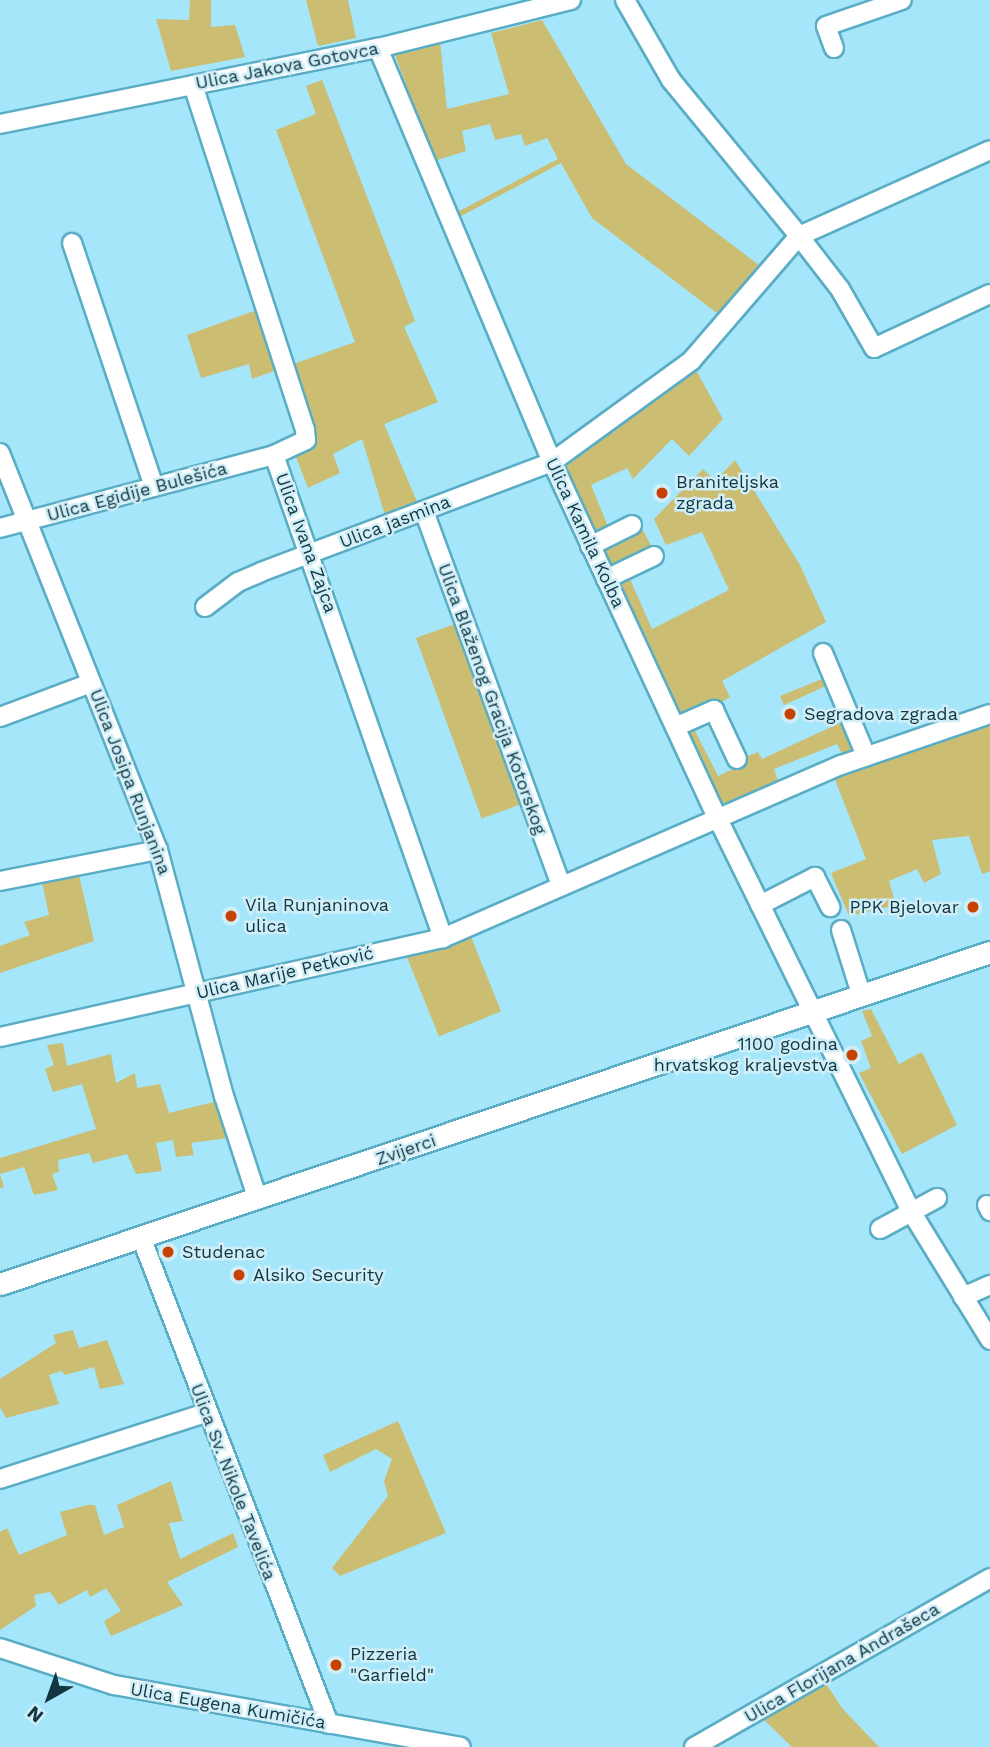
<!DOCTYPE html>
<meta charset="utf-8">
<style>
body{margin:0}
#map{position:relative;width:990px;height:1747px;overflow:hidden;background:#a5e6fb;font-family:"Work Sans",sans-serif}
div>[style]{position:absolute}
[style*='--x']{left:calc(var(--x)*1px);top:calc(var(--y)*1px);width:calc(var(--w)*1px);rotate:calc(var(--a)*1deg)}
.green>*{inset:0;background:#cbbd71;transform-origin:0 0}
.roads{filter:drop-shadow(2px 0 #59adc5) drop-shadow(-2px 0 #59adc5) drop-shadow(0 2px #59adc5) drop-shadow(0 -2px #59adc5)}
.minor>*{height:18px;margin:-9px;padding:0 9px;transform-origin:9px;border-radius:9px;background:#fff}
.major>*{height:21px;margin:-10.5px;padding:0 10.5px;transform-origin:10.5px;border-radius:10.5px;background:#fff}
.dots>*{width:19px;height:19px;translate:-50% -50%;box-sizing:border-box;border:4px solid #cfeef8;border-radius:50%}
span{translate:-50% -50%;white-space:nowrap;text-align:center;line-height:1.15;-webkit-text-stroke:5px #cfeef8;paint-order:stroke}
.street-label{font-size:18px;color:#123640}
.poi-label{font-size:18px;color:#123640}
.left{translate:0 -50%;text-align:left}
.right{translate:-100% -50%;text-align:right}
.north{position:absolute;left:14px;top:1663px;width:70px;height:70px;-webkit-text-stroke:5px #cfeef8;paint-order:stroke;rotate:220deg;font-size:19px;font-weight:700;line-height:28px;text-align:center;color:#123640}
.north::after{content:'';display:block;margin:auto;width:24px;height:32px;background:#123640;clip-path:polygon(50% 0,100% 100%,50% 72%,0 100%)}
</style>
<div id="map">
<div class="green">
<i style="clip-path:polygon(190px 0,211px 0,211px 27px,235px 25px,245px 57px,171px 71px,156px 19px,189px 20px)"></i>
<i style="clip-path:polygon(306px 0,348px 0,356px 38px,318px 46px)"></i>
<i style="clip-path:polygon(542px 20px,626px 164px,768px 272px,726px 320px,592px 218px,561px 163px,450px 222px,448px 217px,558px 159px,547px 138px,525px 146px,521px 134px,495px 140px,490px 124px,462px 131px,466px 151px,434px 161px,395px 55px,440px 41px,447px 109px,509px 94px,491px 33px)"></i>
<i style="clip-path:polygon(322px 80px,415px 321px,404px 327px,438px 402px,384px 424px,421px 511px,388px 525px,362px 439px,333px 454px,340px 473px,308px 488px,293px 449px,306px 440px,285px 367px,252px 379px,249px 364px,201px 378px,187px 335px,265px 307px,285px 367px,355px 342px,276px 130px,316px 114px,306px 86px)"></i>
<i style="clip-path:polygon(691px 361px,723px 419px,689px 456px,672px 439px,633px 479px,627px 468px,591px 485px,609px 529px,594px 535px,561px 456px,607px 426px,613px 433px)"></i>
<i style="clip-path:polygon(735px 460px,800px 565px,826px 622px,722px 681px,730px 697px,690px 721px,718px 776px,737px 767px,735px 761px,758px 752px,762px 759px,842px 722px,826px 686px,784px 705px,780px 696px,832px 675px,862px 747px,843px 756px,837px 744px,774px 769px,778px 781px,717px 806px,606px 579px,626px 570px,652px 629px,729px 590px,702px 532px,666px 545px,654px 519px,703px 469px,715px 481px)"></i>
<i style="left:643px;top:530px;width:18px;height:45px;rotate:63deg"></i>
<i style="left:463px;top:621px;width:192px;height:50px;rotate:70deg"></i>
<i style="clip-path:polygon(990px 714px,990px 871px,982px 874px,969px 836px,932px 840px,941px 874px,924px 883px,917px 869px,889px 881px,896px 905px,849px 916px,831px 873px,866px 859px,834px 777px)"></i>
<i style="clip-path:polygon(77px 866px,94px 941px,0 973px,0 946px,30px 935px,24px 922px,49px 915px,40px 873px)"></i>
<i style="left:467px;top:927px;width:91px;height:67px;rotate:68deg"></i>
<i style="clip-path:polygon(871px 1009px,899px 1064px,922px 1052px,957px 1125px,902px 1154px,859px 1073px,871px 1068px,861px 1041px,872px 1036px,862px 1011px)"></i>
<i style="clip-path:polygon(63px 1043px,67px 1066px,111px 1054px,116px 1083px,135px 1073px,137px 1088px,160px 1084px,169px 1113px,214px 1102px,227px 1138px,191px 1143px,194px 1155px,176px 1157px,173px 1140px,156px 1143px,162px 1171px,136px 1174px,127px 1154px,93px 1163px,89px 1153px,58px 1160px,59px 1172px,52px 1174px,58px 1190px,34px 1195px,24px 1167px,0 1174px,4px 1187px,0 1188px,0 1158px,96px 1129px,82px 1084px,53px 1092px,45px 1069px,54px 1065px,47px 1045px)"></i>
<i style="clip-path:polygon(73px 1330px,79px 1348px,107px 1340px,124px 1384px,100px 1389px,94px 1367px,65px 1375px,61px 1371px,49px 1375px,59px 1404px,6px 1418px,0 1407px,0 1379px,56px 1343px,53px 1335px)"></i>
<i style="clip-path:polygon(398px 1421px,446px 1533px,340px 1576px,332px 1568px,388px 1496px,384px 1481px,392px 1459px,376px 1449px,330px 1472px,323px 1455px)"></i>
<i style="clip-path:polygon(171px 1481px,183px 1521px,169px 1523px,180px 1559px,233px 1533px,238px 1547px,167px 1582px,183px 1605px,111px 1636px,104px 1621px,121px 1611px,106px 1588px,90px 1597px,87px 1590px,59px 1605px,50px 1592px,34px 1595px,36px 1606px,0 1630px,0 1532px,7px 1528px,19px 1555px,67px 1535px,60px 1512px,87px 1505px,95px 1505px,104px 1535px,124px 1527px,117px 1505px)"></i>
<i style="clip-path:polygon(821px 1676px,842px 1708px,879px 1747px,792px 1747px,756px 1712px)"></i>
</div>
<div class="roads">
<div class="minor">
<i style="--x:625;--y:0;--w:92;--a:60.1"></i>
<i style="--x:671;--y:80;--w:202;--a:50.6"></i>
<i style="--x:799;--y:236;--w:209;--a:-24.2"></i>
<i style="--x:378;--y:48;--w:449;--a:67.2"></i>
<i style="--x:552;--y:462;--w:391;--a:65.1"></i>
<i style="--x:717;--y:817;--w:441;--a:63.8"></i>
<i style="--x:912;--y:1213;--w:149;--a:58.4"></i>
<i style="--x:834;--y:48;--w:23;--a:-110"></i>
<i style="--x:826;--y:26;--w:80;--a:-18.9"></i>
<i style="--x:193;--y:85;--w:363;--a:72"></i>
<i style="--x:305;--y:430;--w:10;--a:84"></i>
<i style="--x:306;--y:440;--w:35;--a:155"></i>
<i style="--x:274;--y:455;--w:512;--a:70.72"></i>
<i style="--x:0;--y:124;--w:386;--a:-11.4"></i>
<i style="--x:378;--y:48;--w:199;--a:-14"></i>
<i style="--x:72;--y:243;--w:257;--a:71.4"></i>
<i style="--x:0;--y:453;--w:427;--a:68.3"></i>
<i style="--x:158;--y:850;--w:255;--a:75"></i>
<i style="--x:224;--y:1096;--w:109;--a:71.9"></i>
<i style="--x:424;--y:511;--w:399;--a:69.9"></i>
<i style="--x:0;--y:528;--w:284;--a:-14.9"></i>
<i style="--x:590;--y:546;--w:47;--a:-26.6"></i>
<i style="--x:606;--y:579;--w:53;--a:-25.6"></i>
<i style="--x:205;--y:607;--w:41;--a:-37.1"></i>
<i style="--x:238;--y:582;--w:25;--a:-23"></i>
<i style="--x:261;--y:572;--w:311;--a:-20.7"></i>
<i style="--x:552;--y:462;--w:172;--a:-36"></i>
<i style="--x:691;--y:361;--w:165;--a:-49.2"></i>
<i style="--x:799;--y:236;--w:67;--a:52.3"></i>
<i style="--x:840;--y:289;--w:68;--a:60"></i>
<i style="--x:874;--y:348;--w:128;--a:-25"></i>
<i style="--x:823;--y:653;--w:112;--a:67.3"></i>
<i style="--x:0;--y:717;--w:97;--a:-20.5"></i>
<i style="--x:675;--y:727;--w:43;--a:-23.6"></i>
<i style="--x:714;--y:710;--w:54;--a:64.9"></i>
<i style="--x:0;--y:881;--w:161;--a:-11.1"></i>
<i style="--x:760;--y:905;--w:62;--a:-27"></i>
<i style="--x:815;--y:877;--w:34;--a:63"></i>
<i style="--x:841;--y:930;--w:67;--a:72.6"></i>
<i style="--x:0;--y:1037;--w:454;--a:-12.6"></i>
<i style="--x:443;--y:938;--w:434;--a:-23.5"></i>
<i style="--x:841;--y:765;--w:157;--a:-18.9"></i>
<i style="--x:987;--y:1205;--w:7;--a:63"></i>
<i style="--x:880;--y:1229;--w:65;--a:-28.5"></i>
<i style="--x:141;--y:1237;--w:522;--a:68.89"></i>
<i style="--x:963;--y:1297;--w:30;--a:-24"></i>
<i style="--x:0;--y:1479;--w:216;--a:-17.8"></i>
<i style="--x:0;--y:1648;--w:120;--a:18"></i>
<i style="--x:114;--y:1685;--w:352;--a:10.1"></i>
<i style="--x:694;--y:1747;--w:341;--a:-29.7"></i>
</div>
<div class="major">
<i style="--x:0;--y:1284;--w:1044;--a:-18.54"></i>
</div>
</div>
<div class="dots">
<i style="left:662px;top:493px;background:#c74200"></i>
<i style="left:790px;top:714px;background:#c74200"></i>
<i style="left:973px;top:907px;background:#c74200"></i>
<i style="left:231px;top:916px;background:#c74200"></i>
<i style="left:852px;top:1055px;background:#c74200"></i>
<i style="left:168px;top:1252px;background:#c74200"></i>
<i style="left:239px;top:1275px;background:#c74200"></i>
<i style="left:336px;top:1665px;background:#c74200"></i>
</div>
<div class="street-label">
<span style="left:287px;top:66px;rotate:-11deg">Ulica Jakova Gotovca</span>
<span style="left:137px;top:492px;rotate:-15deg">Ulica Egidije Bulešića</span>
<span style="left:395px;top:522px;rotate:-21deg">Ulica jasmina</span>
<span style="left:585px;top:533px;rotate:65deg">Ulica Kamila Kolba</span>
<span style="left:306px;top:543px;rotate:70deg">Ulica Ivana Zajca</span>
<span style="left:492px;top:699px;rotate:70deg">Ulica Blaženog Gracija Kotorskog</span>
<span style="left:130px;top:782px;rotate:69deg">Ulica Josipa Runjanina</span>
<span style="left:285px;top:973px;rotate:-13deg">Ulica Marije Petković</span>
<span style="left:406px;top:1150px;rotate:-19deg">Zvijerci</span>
<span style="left:233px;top:1482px;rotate:69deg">Ulica Sv. Nikole Tavelića</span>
<span style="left:842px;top:1663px;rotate:-30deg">Ulica Florijana Andrašeca</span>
<span style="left:228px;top:1706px;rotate:10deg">Ulica Eugena Kumičića</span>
</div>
<div class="poi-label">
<span class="left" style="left:676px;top:493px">Braniteljska<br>zgrada</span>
<span class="left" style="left:804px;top:714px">Segradova zgrada</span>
<span class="left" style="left:245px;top:916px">Vila Runjaninova<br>ulica</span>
<span class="right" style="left:959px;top:907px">PPK Bjelovar</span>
<span class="right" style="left:838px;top:1055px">1100 godina<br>hrvatskog kraljevstva</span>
<span class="left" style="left:182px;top:1252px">Studenac</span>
<span class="left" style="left:253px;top:1275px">Alsiko Security</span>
<span class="left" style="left:350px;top:1665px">Pizzeria<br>"Garfield"</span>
</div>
<div class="north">N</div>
</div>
